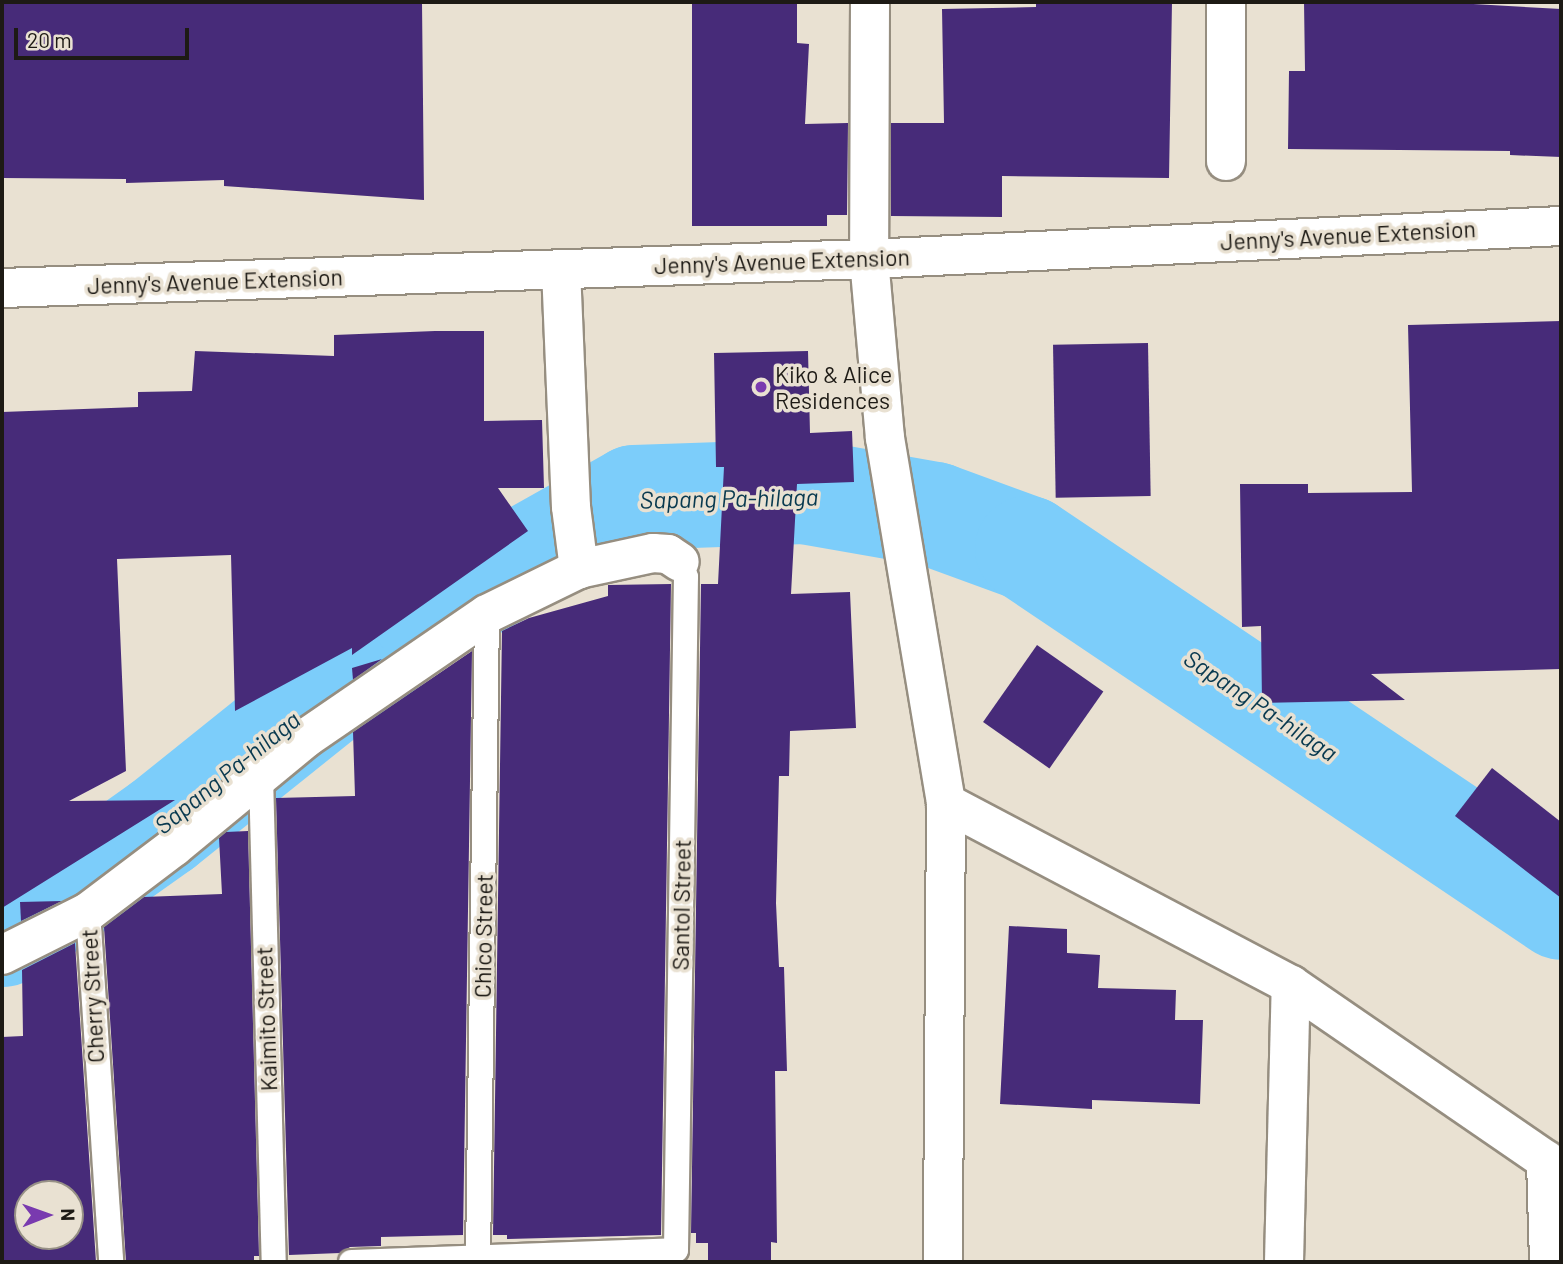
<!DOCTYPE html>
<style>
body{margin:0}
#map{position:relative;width:1563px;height:1264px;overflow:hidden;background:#e9e1d2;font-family:Barlow,sans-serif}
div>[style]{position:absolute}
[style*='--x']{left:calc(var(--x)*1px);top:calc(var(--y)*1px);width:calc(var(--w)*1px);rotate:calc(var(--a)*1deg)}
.river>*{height:105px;margin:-52.5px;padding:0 52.5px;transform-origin:52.5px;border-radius:52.5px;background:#7ccdfa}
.building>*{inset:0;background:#472b79;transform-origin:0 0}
.roads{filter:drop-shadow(2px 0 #968e80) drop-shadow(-2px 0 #968e80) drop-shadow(0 2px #968e80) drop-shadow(0 -2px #968e80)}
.service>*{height:24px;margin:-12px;padding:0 12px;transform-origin:12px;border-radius:12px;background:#fff}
.minor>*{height:38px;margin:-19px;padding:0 19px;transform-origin:19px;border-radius:19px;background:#fff}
.tertiary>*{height:38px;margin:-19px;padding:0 19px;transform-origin:19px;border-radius:19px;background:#fff}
.dots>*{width:19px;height:19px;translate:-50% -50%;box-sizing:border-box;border:4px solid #e9e1d2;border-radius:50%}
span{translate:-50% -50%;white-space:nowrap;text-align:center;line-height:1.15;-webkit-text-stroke:7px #e9e1d2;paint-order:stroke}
.street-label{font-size:23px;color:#1d1a15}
.poi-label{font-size:23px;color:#1d1a15}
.left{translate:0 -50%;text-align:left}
.water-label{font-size:24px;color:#08394f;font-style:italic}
.frame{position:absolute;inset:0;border:4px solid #1d1a15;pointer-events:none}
.north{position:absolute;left:14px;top:1180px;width:70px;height:70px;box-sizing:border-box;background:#e9e1d2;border:2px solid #979186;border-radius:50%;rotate:89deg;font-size:19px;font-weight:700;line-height:28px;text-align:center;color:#1d1a15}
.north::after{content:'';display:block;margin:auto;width:24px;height:32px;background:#793aaf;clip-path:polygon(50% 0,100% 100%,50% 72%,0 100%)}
.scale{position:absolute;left:14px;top:28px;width:175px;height:32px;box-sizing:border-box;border:4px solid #1d1a15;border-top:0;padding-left:9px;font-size:21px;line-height:24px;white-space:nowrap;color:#1d1a15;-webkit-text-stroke:5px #e9e1d2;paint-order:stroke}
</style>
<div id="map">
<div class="river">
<i style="--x:2;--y:934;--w:16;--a:-22"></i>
<i style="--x:17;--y:928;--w:178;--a:-35.4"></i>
<i style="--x:162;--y:825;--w:336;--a:-38.7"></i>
<i style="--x:424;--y:615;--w:241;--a:-29.3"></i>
<i style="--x:634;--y:497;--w:170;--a:-2"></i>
<i style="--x:804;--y:491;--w:132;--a:10"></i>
<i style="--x:934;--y:514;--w:99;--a:20.1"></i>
<i style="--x:1027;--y:548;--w:643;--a:33.91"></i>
</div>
<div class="building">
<i style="clip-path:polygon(2px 2px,422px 2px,424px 200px,224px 186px,224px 180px,126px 183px,126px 179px,2px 178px)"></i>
<i style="clip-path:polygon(692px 2px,797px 2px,797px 43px,809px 44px,805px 124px,848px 123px,847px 215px,827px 215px,827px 226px,692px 226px)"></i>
<i style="clip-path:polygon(1036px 2px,1172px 2px,1169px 178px,1002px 176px,1002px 217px,891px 216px,891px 123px,944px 123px,942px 9px,1036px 7px)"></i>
<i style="clip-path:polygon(1304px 2px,1438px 2px,1561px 9px,1561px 157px,1510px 155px,1510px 151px,1288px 149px,1289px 71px,1305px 71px)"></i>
<i style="clip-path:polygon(1561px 321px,1561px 669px,1371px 674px,1405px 700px,1262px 703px,1261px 626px,1242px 627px,1240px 484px,1308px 484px,1308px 493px,1412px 492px,1408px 325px)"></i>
<i style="clip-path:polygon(435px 331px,484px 331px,484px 421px,542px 420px,544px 488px,498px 488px,528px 531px,352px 655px,352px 648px,235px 711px,231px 555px,117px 559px,126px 771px,69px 801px,175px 800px,2px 908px,2px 412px,138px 407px,138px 392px,192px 391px,195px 351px,334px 356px,334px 335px)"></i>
<i style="left:1148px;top:343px;width:153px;height:95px;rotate:89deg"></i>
<i style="clip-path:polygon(808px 351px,810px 433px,852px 431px,854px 482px,797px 484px,791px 594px,850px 592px,856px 728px,790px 731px,789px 776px,779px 776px,776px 903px,779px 967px,784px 967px,787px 1071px,775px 1071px,777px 1243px,771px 1242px,771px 1262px,708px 1262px,708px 1243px,696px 1243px,696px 1233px,691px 1233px,701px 584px,718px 584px,724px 467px,716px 467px,714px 353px)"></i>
<i style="clip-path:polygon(671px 584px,661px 1235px,507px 1239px,507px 1235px,493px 1235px,502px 631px,529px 618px,608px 596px,608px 585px)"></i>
<i style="left:1037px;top:645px;width:81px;height:94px;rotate:35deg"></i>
<i style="clip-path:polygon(472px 651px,463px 1235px,381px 1237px,381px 1246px,350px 1247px,340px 1253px,289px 1255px,276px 798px,355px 796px,353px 732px)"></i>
<i style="clip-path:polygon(382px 659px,353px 680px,352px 668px)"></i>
<i style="clip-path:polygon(1492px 768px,1561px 822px,1561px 898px,1455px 816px)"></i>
<i style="clip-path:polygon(248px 831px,259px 1256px,254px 1256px,254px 1262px,126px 1262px,104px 927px,144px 897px,222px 894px,219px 838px,226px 832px)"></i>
<i style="clip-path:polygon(62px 901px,21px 921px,20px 902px)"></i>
<i style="clip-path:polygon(1009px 926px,1067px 929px,1067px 953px,1100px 955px,1098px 988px,1176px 990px,1175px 1020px,1203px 1020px,1200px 1104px,1092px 1100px,1092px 1109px,1000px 1104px)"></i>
<i style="clip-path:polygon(evenodd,75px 943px,96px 1262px,2px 1262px,2px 1037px,23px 1036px,22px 970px,75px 943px,28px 1194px,70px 1194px,70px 1236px,28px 1236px,28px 1194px)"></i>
</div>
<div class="roads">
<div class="service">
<i style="--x:261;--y:776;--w:486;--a:88.5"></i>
<i style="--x:88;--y:912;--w:351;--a:86.2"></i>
<i style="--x:478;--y:1258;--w:644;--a:-89.2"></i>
<i style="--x:351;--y:1262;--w:325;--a:-2.1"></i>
<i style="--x:676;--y:1250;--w:673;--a:-89.15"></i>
<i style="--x:686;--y:577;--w:16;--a:-112"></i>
</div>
<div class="minor">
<i style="--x:870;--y:2;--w:257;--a:90.2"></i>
<i style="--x:869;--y:259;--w:180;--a:84.9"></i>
<i style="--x:885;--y:438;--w:370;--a:80.5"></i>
<i style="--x:946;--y:803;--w:459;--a:90.4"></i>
<i style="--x:1226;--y:161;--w:159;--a:-90"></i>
<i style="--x:561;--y:269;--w:238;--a:87.6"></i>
<i style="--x:571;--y:507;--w:63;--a:82.6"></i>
<i style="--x:946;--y:803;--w:390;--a:27.8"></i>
<i style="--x:1291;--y:985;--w:309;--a:34.5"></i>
<i style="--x:1546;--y:1160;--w:102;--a:88.3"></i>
<i style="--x:2;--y:955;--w:96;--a:-26.6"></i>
<i style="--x:88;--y:912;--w:108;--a:-37.1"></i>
<i style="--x:174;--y:847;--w:171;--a:-39.5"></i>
<i style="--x:306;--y:738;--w:219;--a:-34.4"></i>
<i style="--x:487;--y:614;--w:102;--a:-26.1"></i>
<i style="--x:579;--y:569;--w:76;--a:-12.2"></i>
<i style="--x:653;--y:553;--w:15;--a:4"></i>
<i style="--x:668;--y:554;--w:14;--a:34"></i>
<i style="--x:1284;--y:1262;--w:277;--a:-88.6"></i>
</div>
<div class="tertiary">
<i style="--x:2;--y:288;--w:867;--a:-1.92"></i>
<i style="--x:869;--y:259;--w:693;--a:-2.73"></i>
</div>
</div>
<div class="dots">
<i style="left:761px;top:387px;background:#793aaf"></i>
</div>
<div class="street-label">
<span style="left:1348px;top:235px;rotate:-3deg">Jenny's Avenue Extension</span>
<span style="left:782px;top:261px;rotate:-2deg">Jenny's Avenue Extension</span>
<span style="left:215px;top:281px;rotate:-2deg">Jenny's Avenue Extension</span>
<span style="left:681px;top:905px;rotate:-89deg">Santol Street</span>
<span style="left:483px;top:936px;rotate:-89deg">Chico Street</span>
<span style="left:92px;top:996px;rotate:-93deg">Cherry Street</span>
<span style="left:266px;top:1019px;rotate:-92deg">Kaimito Street</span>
</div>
<div class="poi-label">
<span class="left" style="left:775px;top:387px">Kiko &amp; Alice<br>Residences</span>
</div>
<div class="water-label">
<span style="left:729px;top:498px;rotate:-1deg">Sapang Pa-hilaga</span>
<span style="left:1261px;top:705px;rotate:34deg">Sapang Pa-hilaga</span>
<span style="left:227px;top:772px;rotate:-39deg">Sapang Pa-hilaga</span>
</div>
<div class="frame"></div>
<div class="north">N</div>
<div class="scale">20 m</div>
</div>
